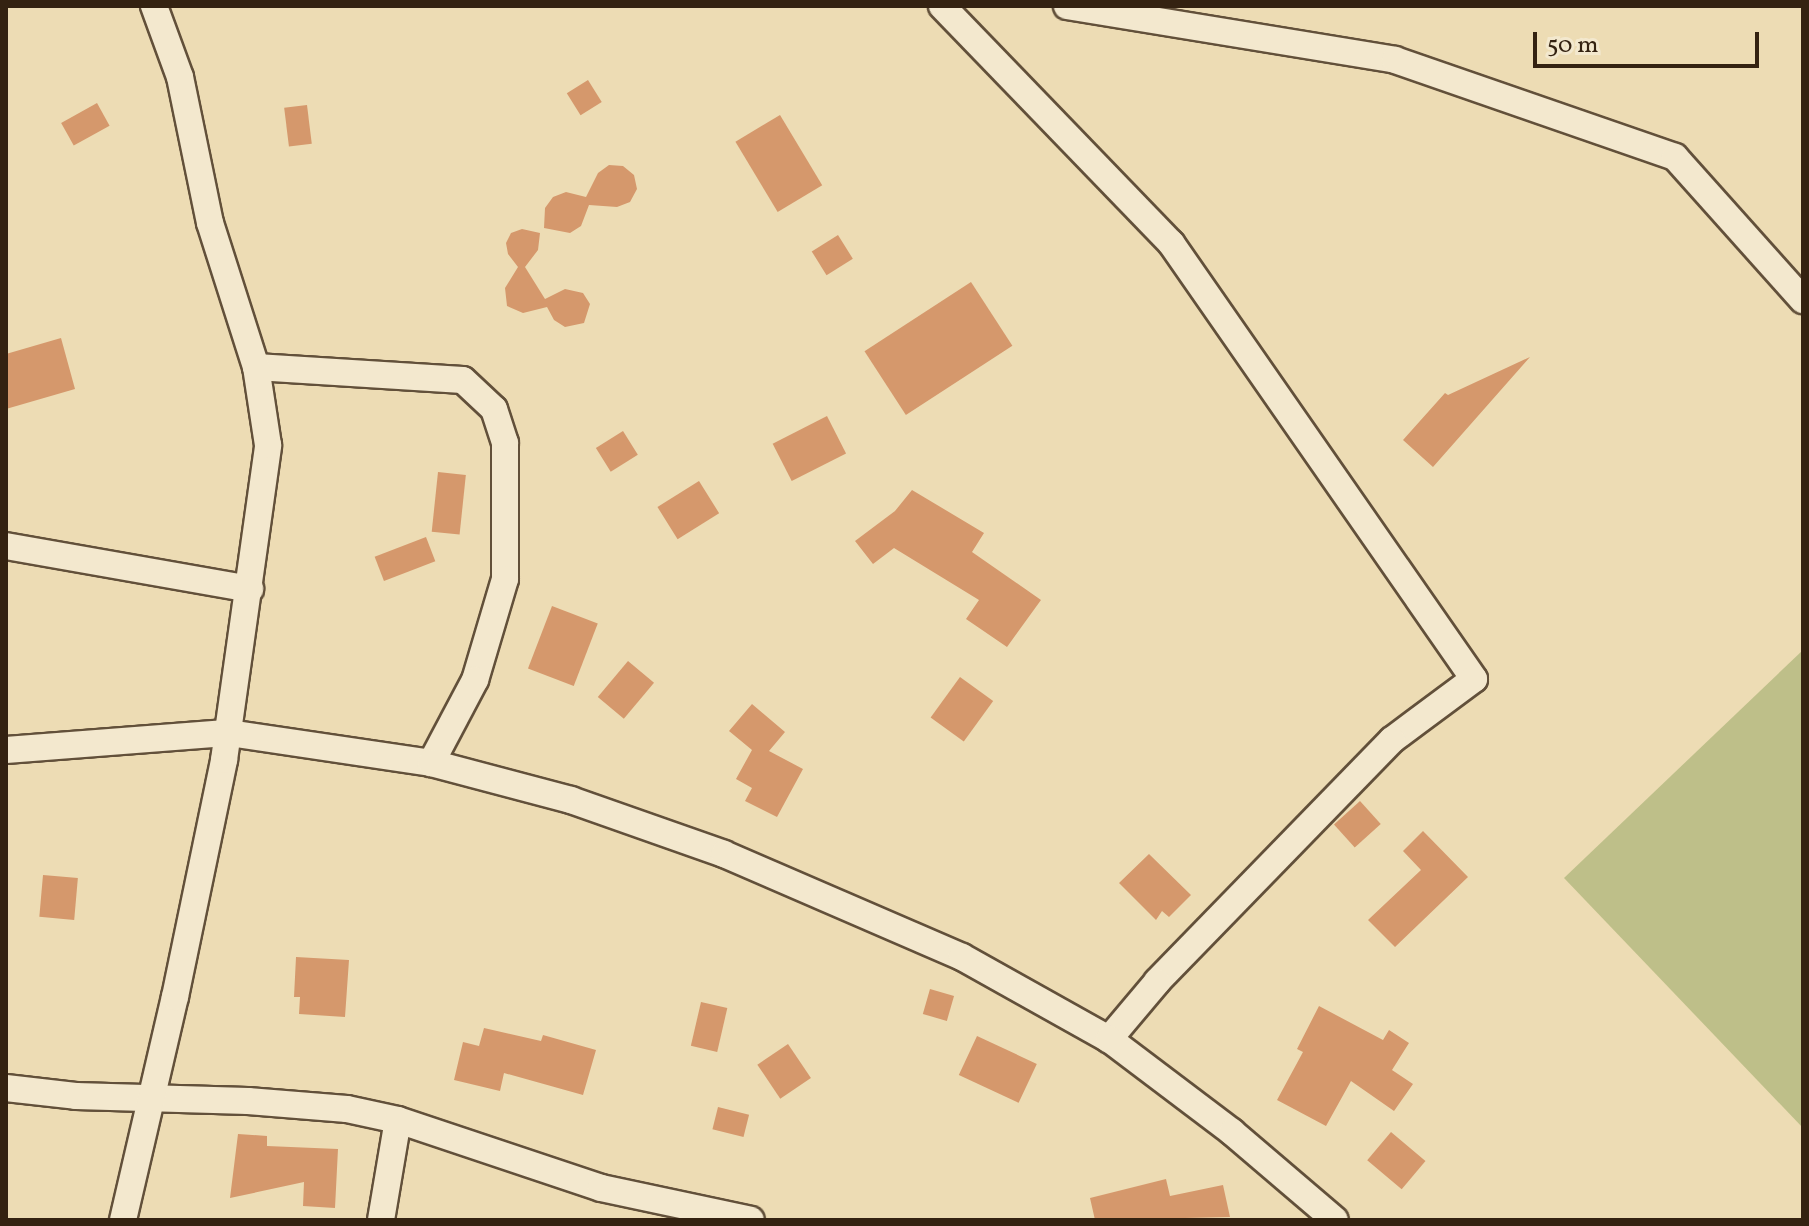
<!DOCTYPE html>
<style>
body{margin:0}
#map{position:relative;width:1809px;height:1226px;overflow:hidden;background:#eddcb4;font-family:Vollkorn,serif}
div>[style]{position:absolute}
[style*='--x']{left:calc(var(--x)*1px);top:calc(var(--y)*1px);width:calc(var(--w)*1px);rotate:calc(var(--a)*1deg)}
.green>*{inset:0;background:#bebf89}
.building>*{inset:0;background:#d5986c;transform-origin:0 0}
.roads{filter:drop-shadow(2px 0 #62503a) drop-shadow(-2px 0 #62503a) drop-shadow(0 2px #62503a) drop-shadow(0 -2px #62503a)}
.minor>*{height:26px;margin:-13px;padding:0 13px;transform-origin:13px;border-radius:13px;background:#f3e8ce}
span{translate:-50% -50%;white-space:nowrap;text-align:center;line-height:1.15;-webkit-text-stroke:7px #f3e8ce;paint-order:stroke}
.frame{position:absolute;inset:0;border:8px solid #342211;pointer-events:none}
.scale{position:absolute;left:1533px;top:32px;width:226px;height:36px;box-sizing:border-box;border:4px solid #342211;border-top:0;padding-left:10px;font-size:24px;line-height:28px;white-space:nowrap;color:#342211;-webkit-text-stroke:6px #f3e8ce;paint-order:stroke}
</style>
<div id="map">
<div class="green">
<i style="clip-path:polygon(1803px 650px,1803px 1128px,1564px 878px)"></i>
</div>
<div class="building">
<i style="left:588px;top:80px;width:26px;height:25px;rotate:58deg"></i>
<i style="left:97px;top:103px;width:26px;height:41px;rotate:61deg"></i>
<i style="left:307px;top:105px;width:39px;height:23px;rotate:83deg"></i>
<i style="left:780px;top:115px;width:82px;height:52px;rotate:59deg"></i>
<i style="clip-path:polygon(609px 165px,623px 166px,634px 175px,637px 189px,630px 202px,617px 207px,589px 205px,581px 226px,570px 233px,544px 228px,545px 208px,553px 197px,566px 192px,586px 197px,598px 173px)"></i>
<i style="clip-path:polygon(522px 229px,540px 233px,538px 250px,525px 267px,545px 299px,565px 289px,583px 293px,590px 304px,584px 323px,565px 327px,554px 320px,547px 307px,523px 313px,507px 306px,505px 288px,518px 267px,508px 254px,506px 243px,511px 233px)"></i>
<i style="left:838px;top:235px;width:28px;height:31px;rotate:58deg"></i>
<i style="left:971px;top:282px;width:76px;height:127px;rotate:57deg"></i>
<i style="clip-path:polygon(61px 338px,75px 389px,6px 409px,6px 354px)"></i>
<i style="clip-path:polygon(1530px 357px,1433px 467px,1403px 440px,1445px 393px,1448px 395px)"></i>
<i style="left:827px;top:416px;width:42px;height:61px;rotate:63deg"></i>
<i style="left:623px;top:431px;width:28px;height:32px;rotate:58deg"></i>
<i style="left:438px;top:472px;width:28px;height:60px;rotate:6deg"></i>
<i style="left:699px;top:481px;width:38px;height:49px;rotate:58deg"></i>
<i style="clip-path:polygon(912px 490px,984px 533px,972px 552px,1041px 600px,1007px 647px,966px 619px,979px 600px,894px 548px,873px 564px,855px 541px,895px 511px)"></i>
<i style="left:426px;top:537px;width:26px;height:55px;rotate:69deg"></i>
<i style="left:552px;top:606px;width:49px;height:67px;rotate:21deg"></i>
<i style="left:628px;top:661px;width:34px;height:47px;rotate:40deg"></i>
<i style="left:960px;top:677px;width:41px;height:50px;rotate:36deg"></i>
<i style="clip-path:polygon(752px 704px,785px 732px,769px 751px,803px 769px,777px 817px,745px 801px,752px 788px,736px 779px,752px 750px,729px 731px)"></i>
<i style="left:1360px;top:801px;width:31px;height:35px;rotate:48deg"></i>
<i style="clip-path:polygon(1423px 831px,1468px 877px,1395px 947px,1368px 920px,1421px 870px,1403px 851px)"></i>
<i style="clip-path:polygon(1149px 854px,1191px 895px,1169px 917px,1162px 911px,1156px 920px,1119px 883px)"></i>
<i style="left:43px;top:875px;width:35px;height:42px;rotate:5deg"></i>
<i style="clip-path:polygon(296px 957px,349px 960px,345px 1017px,299px 1014px,300px 997px,294px 997px)"></i>
<i style="left:930px;top:989px;width:25px;height:26px;rotate:16deg"></i>
<i style="left:701px;top:1002px;width:27px;height:45px;rotate:13deg"></i>
<i style="clip-path:polygon(1319px 1006px,1383px 1040px,1389px 1030px,1409px 1043px,1392px 1070px,1413px 1084px,1394px 1111px,1351px 1081px,1326px 1126px,1277px 1100px,1303px 1052px,1297px 1049px)"></i>
<i style="clip-path:polygon(484px 1028px,541px 1041px,543px 1035px,596px 1050px,583px 1095px,504px 1073px,500px 1091px,454px 1080px,463px 1042px,479px 1046px)"></i>
<i style="left:977px;top:1036px;width:66px;height:43px;rotate:25deg"></i>
<i style="left:788px;top:1044px;width:41px;height:37px;rotate:56deg"></i>
<i style="left:718px;top:1107px;width:32px;height:23px;rotate:14deg"></i>
<i style="left:1391px;top:1132px;width:45px;height:37px;rotate:40deg"></i>
<i style="clip-path:polygon(238px 1134px,267px 1136px,267px 1146px,338px 1149px,335px 1208px,303px 1206px,304px 1182px,230px 1198px)"></i>
<i style="clip-path:polygon(1166px 1179px,1170px 1196px,1223px 1185px,1230px 1217px,1095px 1220px,1090px 1198px)"></i>
</div>
<div class="roads">
<div class="minor">
<i style="--x:942;--y:6;--w:330;--a:46"></i>
<i style="--x:1171;--y:243;--w:531;--a:55.2"></i>
<i style="--x:1474;--y:679;--w:102;--a:143.4"></i>
<i style="--x:1392;--y:740;--w:337;--a:134.2"></i>
<i style="--x:1157;--y:982;--w:75;--a:130.1"></i>
<i style="--x:1067;--y:6;--w:332;--a:9.3"></i>
<i style="--x:1395;--y:60;--w:296;--a:19.1"></i>
<i style="--x:1675;--y:157;--w:192;--a:48.2"></i>
<i style="--x:256;--y:367;--w:207;--a:3.6"></i>
<i style="--x:463;--y:380;--w:42;--a:43.1"></i>
<i style="--x:494;--y:409;--w:36;--a:72"></i>
<i style="--x:505;--y:443;--w:136;--a:90"></i>
<i style="--x:505;--y:579;--w:105;--a:106.5"></i>
<i style="--x:475;--y:680;--w:94;--a:117.9"></i>
<i style="--x:6;--y:546;--w:248;--a:10"></i>
<i style="--x:6;--y:750;--w:224;--a:-4.4"></i>
<i style="--x:229;--y:733;--w:204;--a:8.4"></i>
<i style="--x:431;--y:763;--w:145;--a:14.8"></i>
<i style="--x:571;--y:800;--w:162;--a:19.4"></i>
<i style="--x:724;--y:854;--w:259;--a:23.4"></i>
<i style="--x:962;--y:957;--w:168;--a:29.2"></i>
<i style="--x:1109;--y:1039;--w:154;--a:37.1"></i>
<i style="--x:1232;--y:1132;--w:135;--a:40.5"></i>
<i style="--x:6;--y:1088;--w:70;--a:6.5"></i>
<i style="--x:76;--y:1096;--w:172;--a:1.7"></i>
<i style="--x:248;--y:1101;--w:99;--a:4.6"></i>
<i style="--x:347;--y:1109;--w:52;--a:12.2"></i>
<i style="--x:398;--y:1120;--w:214;--a:18.5"></i>
<i style="--x:601;--y:1188;--w:153;--a:12"></i>
<i style="--x:123;--y:1220;--w:229;--a:-76.9"></i>
<i style="--x:175;--y:997;--w:242;--a:-78.3"></i>
<i style="--x:224;--y:760;--w:318;--a:-82"></i>
<i style="--x:268;--y:445;--w:79;--a:-98.7"></i>
<i style="--x:256;--y:367;--w:151;--a:-107.7"></i>
<i style="--x:210;--y:223;--w:149;--a:-101.6"></i>
<i style="--x:180;--y:77;--w:76;--a:-110.1"></i>
<i style="--x:381;--y:1220;--w:101;--a:-80.4"></i>
</div>
</div>
<div class="frame"></div>
<div class="scale">50 m</div>
</div>
